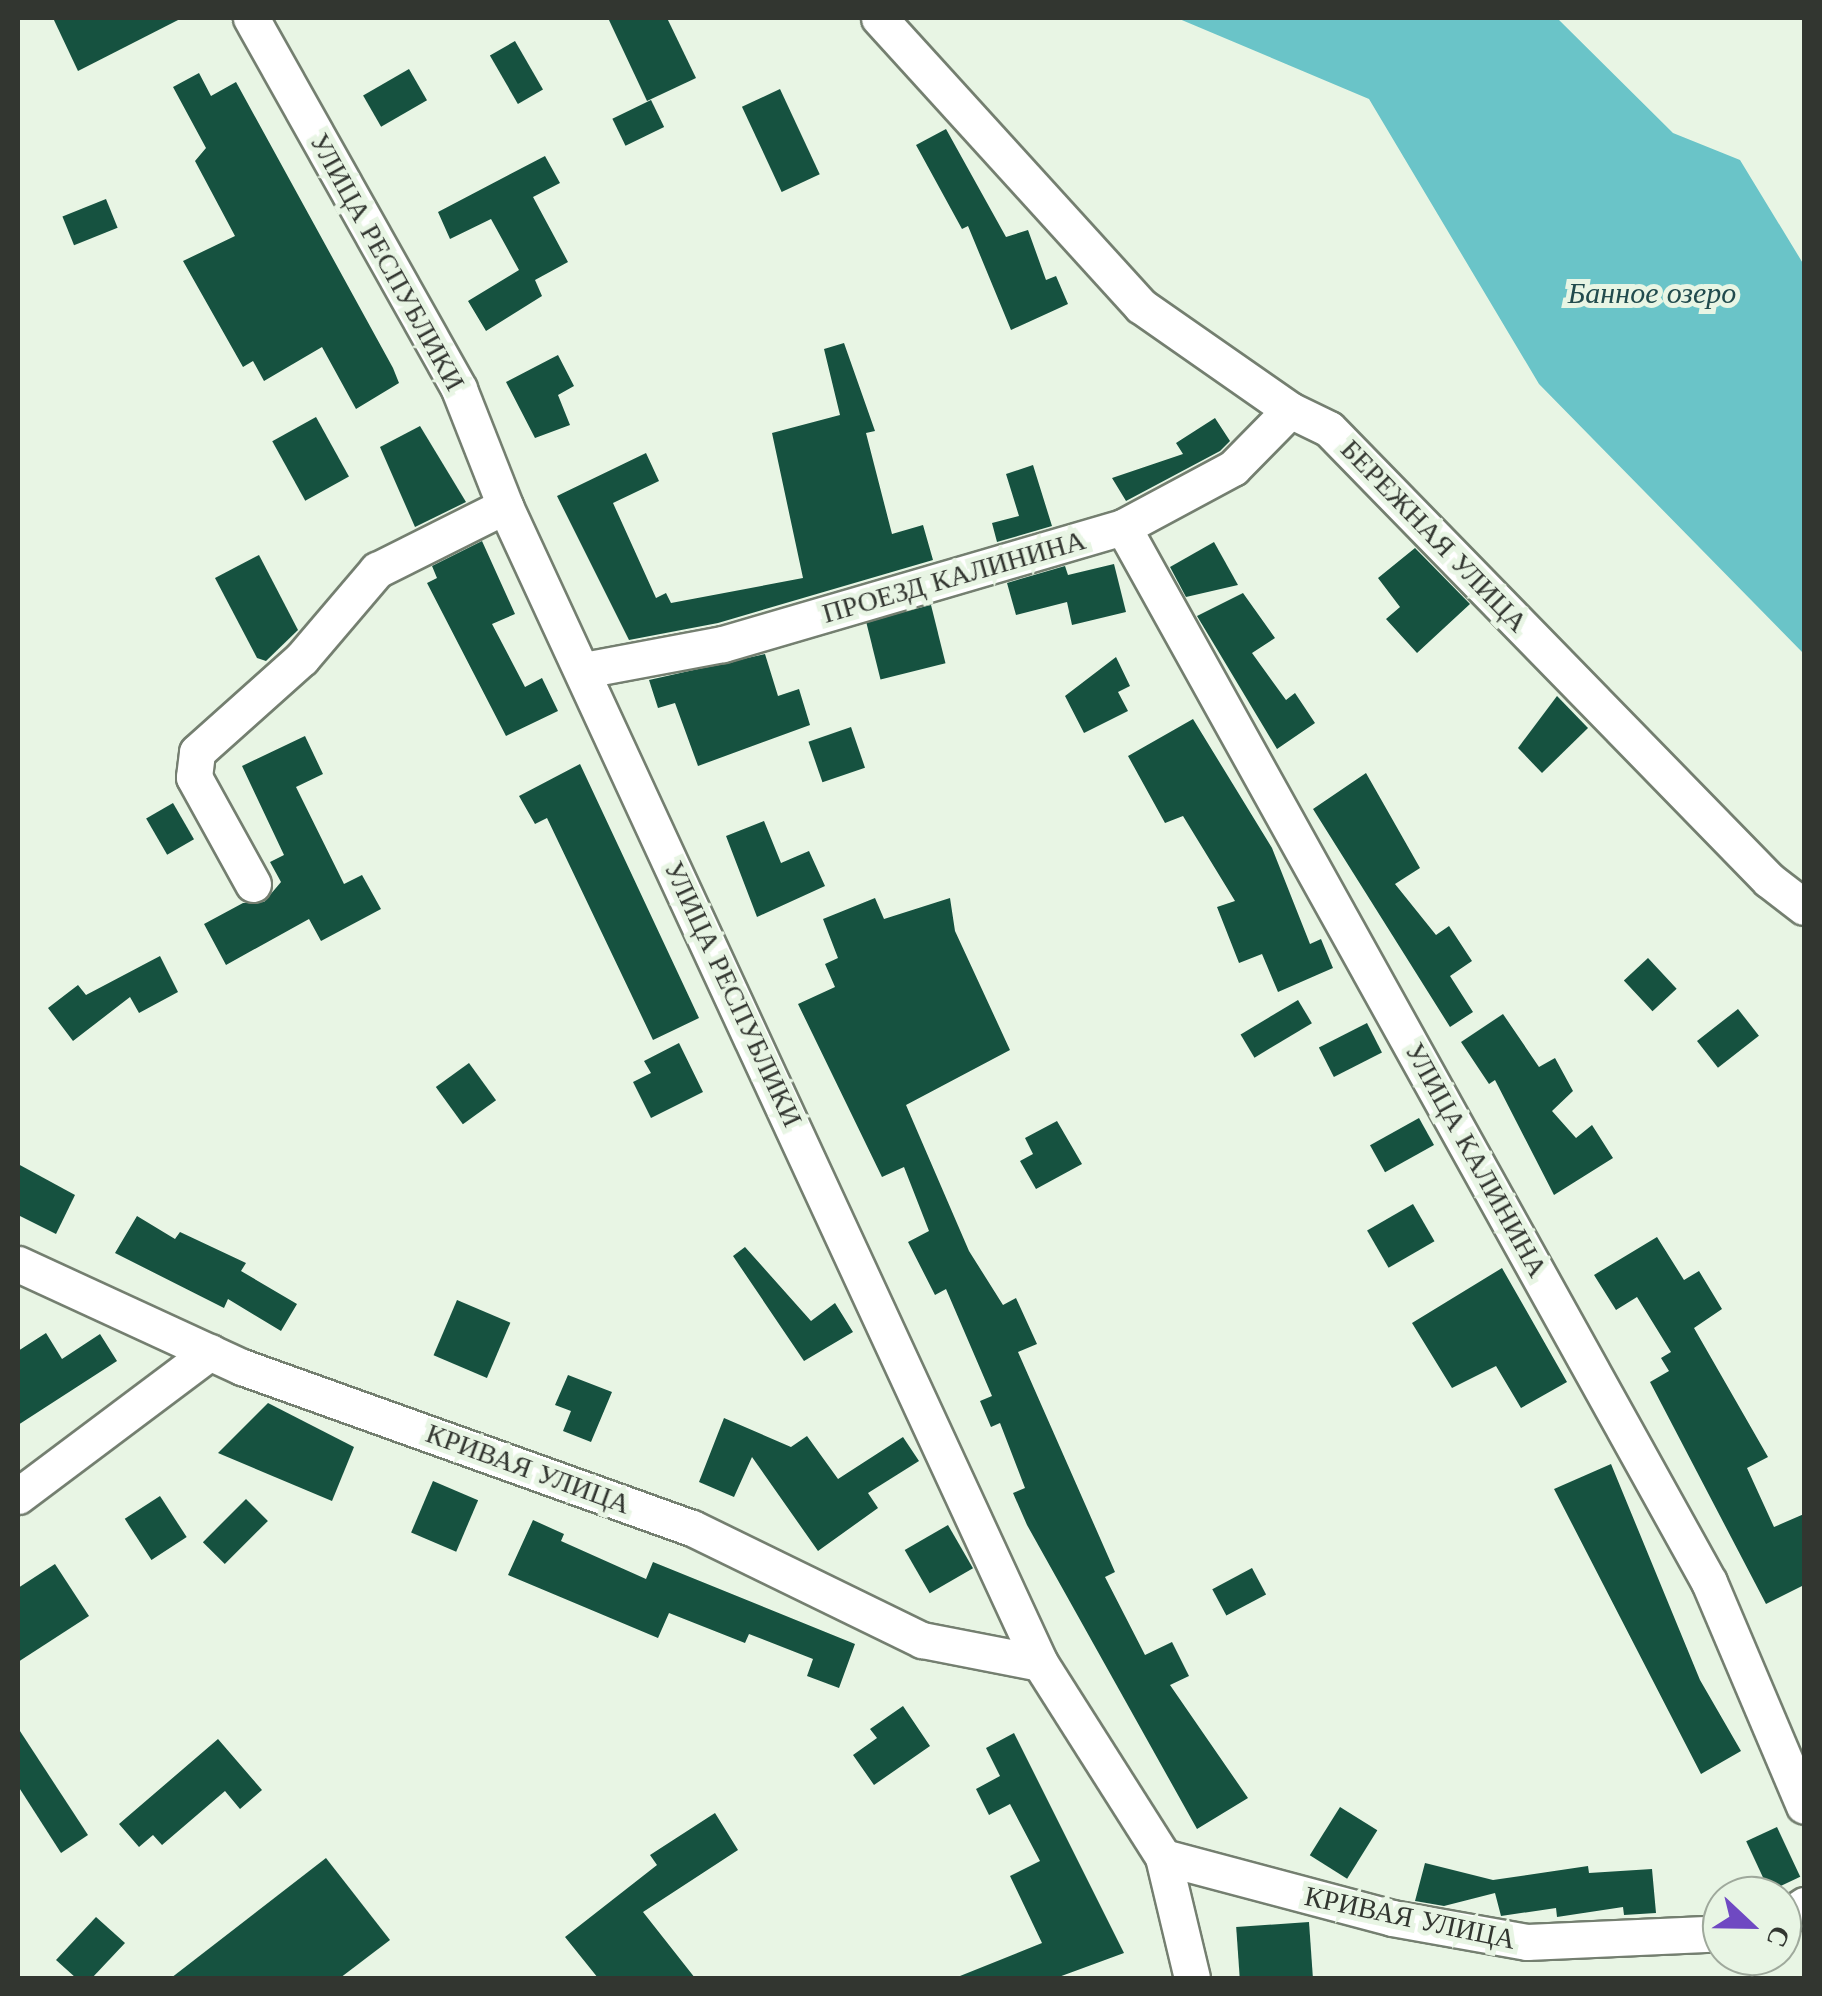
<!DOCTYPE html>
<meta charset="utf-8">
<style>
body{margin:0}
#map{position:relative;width:1822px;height:1996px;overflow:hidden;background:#e8f5e4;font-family:"Libre Baskerville",serif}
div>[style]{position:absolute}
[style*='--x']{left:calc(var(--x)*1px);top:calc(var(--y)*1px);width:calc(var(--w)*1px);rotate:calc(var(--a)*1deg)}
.water>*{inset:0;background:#6ac4c8}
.building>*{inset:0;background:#165240;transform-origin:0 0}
.roads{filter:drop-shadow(2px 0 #747f70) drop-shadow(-2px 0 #747f70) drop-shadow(0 2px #747f70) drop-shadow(0 -2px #747f70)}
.street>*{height:35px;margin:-17.5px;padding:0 17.5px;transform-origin:17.5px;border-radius:17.5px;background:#fff}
span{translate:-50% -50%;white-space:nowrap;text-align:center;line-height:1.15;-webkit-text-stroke:10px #e8f5e4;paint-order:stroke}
.street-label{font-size:28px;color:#323630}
.water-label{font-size:30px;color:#214b4d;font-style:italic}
.frame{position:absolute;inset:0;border:20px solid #323630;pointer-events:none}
.north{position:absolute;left:1702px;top:1876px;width:100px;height:100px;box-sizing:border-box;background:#e8f5e4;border:2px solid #9fa99c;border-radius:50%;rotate:112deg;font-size:28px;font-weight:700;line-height:40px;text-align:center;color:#323630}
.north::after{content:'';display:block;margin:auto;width:35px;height:45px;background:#6f49c2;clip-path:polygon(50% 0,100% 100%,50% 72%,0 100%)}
</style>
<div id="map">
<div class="water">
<i style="clip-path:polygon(1177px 18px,1557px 18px,1673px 133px,1740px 160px,1804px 265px,1804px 654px,1539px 384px,1369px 99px)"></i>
</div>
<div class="building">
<i style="clip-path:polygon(53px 18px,182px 18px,78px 71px)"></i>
<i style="clip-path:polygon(608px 18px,667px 18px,696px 78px,647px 101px)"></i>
<i style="left:515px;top:41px;width:56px;height:29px;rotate:60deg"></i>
<i style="left:409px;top:69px;width:36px;height:53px;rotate:60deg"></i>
<i style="clip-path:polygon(199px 73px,211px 96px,236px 82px,393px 368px,399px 383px,356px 409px,322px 347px,264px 381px,253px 361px,243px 367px,183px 261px,235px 236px,195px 161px,206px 148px,173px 87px)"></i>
<i style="left:780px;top:89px;width:94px;height:42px;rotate:65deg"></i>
<i style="left:651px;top:100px;width:30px;height:43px;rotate:64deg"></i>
<i style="clip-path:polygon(946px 129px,1006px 237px,1028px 230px,1046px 280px,1056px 276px,1068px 304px,1011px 330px,968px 226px,962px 229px,916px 145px)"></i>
<i style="clip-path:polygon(545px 156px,560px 183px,533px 197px,568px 262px,535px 280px,542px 296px,486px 331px,468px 301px,519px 270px,491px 219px,450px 239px,438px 212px)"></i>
<i style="left:106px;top:199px;width:31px;height:47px;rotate:68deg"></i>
<i style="clip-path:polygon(844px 343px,875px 431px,866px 433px,892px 534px,923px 525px,933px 560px,718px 623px,629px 640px,557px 496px,646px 453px,659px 481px,613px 503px,656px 598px,666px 593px,671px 603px,803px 578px,772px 433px,840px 415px,824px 349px)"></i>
<i style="clip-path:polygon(558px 355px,574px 386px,558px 395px,570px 425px,535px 438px,506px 382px)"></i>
<i style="left:316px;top:417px;width:68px;height:50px;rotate:61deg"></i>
<i style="clip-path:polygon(1215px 418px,1230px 441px,1220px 451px,1126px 501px,1112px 478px,1183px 454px,1176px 443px)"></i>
<i style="clip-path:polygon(420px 426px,466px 502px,415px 527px,380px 447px)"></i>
<i style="clip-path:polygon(1033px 465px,1052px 526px,997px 542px,992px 523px,1019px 516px,1006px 474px)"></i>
<i style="clip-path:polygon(482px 541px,515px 614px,492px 624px,525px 687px,542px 678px,558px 711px,506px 736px,427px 583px,437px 578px,432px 566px)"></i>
<i style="clip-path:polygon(1214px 542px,1238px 585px,1186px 597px,1170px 567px)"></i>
<i style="clip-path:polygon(1415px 548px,1470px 604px,1417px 653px,1386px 619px,1400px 607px,1378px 578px)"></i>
<i style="clip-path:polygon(259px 555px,298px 630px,266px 661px,257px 658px,215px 578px)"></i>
<i style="clip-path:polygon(1114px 564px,1126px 612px,1072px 625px,1067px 602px,1016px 615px,1007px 583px,1065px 566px,1068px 575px)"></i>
<i style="clip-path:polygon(1243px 593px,1275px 638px,1252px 653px,1286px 700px,1295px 693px,1315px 723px,1277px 749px,1197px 616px)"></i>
<i style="left:931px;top:605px;width:60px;height:67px;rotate:76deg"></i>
<i style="clip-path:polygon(765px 654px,778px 696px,799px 689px,810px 725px,698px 766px,675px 703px,658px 708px,649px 680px)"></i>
<i style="clip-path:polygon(1116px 657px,1130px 686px,1118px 692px,1128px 711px,1084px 733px,1065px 696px)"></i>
<i style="clip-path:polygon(1557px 696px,1588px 728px,1542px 773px,1518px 748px)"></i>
<i style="clip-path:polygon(1193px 719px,1272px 848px,1310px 944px,1321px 939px,1333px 968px,1278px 992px,1262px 954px,1239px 963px,1217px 907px,1235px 901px,1183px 816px,1165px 823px,1128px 756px)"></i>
<i style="left:851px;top:727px;width:43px;height:45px;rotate:71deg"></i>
<i style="clip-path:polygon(305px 736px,323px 774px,296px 787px,344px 884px,362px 875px,381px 909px,321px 941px,309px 919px,226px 965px,204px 924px,243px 903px,264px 902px,281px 882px,270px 862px,284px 855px,242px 766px)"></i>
<i style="clip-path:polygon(580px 764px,699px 1018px,653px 1040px,547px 818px,535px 824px,519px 796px)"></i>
<i style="clip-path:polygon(1366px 773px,1420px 868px,1395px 884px,1436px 935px,1449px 926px,1472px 961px,1450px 976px,1473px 1012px,1450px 1027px,1313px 809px)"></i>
<i style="left:173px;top:803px;width:42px;height:31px;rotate:60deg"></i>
<i style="clip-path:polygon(764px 821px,781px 863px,809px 851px,825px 886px,757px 917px,726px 836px)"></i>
<i style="clip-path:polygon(875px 898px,884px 919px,950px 898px,955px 931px,1010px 1050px,906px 1105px,969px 1251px,1003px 1305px,1016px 1298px,1037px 1344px,1018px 1352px,1115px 1572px,1105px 1577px,1145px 1655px,1172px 1642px,1189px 1676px,1170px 1685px,1248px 1798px,1197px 1829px,1027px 1525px,1013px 1493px,1025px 1488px,1000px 1423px,991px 1427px,980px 1401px,992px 1396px,946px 1289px,935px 1295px,908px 1242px,929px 1231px,904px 1167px,882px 1177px,798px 1004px,835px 987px,825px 964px,838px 958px,823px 919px)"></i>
<i style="clip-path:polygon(160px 956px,178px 992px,139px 1013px,130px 997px,73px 1041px,48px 1008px,78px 985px,86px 995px)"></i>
<i style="left:1648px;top:958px;width:42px;height:33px;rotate:47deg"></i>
<i style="left:1298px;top:1000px;width:27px;height:67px;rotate:59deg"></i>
<i style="left:1738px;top:1009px;width:34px;height:52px;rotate:52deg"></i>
<i style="clip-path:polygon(1503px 1014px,1539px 1067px,1555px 1058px,1573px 1091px,1552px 1111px,1576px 1138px,1592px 1125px,1613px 1158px,1554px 1195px,1495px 1080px,1489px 1084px,1461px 1042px)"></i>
<i style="left:1367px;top:1023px;width:33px;height:54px;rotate:63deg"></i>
<i style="clip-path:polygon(679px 1043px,703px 1092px,651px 1118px,633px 1082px,651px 1073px,644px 1061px)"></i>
<i style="left:469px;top:1063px;width:46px;height:41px;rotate:54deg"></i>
<i style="left:1419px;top:1118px;width:31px;height:56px;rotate:61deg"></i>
<i style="clip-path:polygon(1057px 1121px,1082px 1164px,1036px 1189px,1020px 1161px,1033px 1154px,1025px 1138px)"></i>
<i style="clip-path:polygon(18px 1164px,75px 1195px,56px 1234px,18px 1215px)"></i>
<i style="left:1413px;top:1204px;width:43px;height:53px;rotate:60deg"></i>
<i style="clip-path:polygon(137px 1216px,175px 1239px,180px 1232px,246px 1263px,241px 1271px,297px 1304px,281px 1331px,228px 1299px,224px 1308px,115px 1253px)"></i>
<i style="clip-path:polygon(1657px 1237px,1684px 1280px,1699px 1271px,1722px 1309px,1694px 1328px,1768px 1457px,1747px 1468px,1774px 1527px,1804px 1514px,1804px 1585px,1766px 1604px,1650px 1382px,1669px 1371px,1661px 1358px,1671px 1352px,1637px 1297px,1616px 1310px,1594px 1275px)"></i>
<i style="clip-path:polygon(745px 1247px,811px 1321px,835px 1303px,853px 1332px,804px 1361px,733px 1256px)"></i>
<i style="clip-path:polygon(1502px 1268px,1567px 1382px,1521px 1408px,1496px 1366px,1452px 1388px,1412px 1323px)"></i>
<i style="left:457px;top:1300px;width:58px;height:60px;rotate:23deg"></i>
<i style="clip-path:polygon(46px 1333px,62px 1359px,100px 1334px,117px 1361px,18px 1425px,18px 1351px)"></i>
<i style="clip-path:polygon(568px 1375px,612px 1392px,591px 1442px,563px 1431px,571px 1411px,555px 1405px)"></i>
<i style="clip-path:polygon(268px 1403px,354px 1447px,332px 1501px,218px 1453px)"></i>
<i style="clip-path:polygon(724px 1418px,791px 1447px,807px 1436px,838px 1479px,903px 1437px,919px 1461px,868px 1493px,878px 1508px,818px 1551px,752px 1457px,734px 1497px,699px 1482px)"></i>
<i style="clip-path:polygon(1611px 1464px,1700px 1680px,1741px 1751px,1701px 1774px,1554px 1489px)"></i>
<i style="left:433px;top:1481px;width:49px;height:56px;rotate:23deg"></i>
<i style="left:160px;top:1496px;width:49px;height:42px;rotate:57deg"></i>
<i style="left:246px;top:1499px;width:31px;height:61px;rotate:45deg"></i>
<i style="clip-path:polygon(533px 1520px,564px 1534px,561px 1541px,646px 1579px,653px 1562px,855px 1644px,839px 1688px,807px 1676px,813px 1659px,749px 1634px,745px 1643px,669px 1613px,658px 1638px,508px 1575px)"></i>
<i style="left:948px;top:1525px;width:50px;height:50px;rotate:60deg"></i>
<i style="clip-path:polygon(55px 1564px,89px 1616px,18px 1662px,18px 1588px)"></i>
<i style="left:1252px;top:1568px;width:30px;height:45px;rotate:62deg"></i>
<i style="clip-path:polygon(903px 1706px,930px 1746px,874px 1785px,853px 1755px,877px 1738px,870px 1729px)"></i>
<i style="clip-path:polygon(18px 1728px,88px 1835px,61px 1853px,18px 1786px)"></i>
<i style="clip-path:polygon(1014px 1733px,1124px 1953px,1056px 1978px,955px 1978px,1042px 1943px,1010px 1876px,1040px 1861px,1010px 1804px,989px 1815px,976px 1789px,1000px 1776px,986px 1748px)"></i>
<i style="clip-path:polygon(218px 1739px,262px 1790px,240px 1809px,225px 1791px,162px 1845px,153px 1835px,139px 1847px,119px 1824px)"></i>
<i style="left:1340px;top:1807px;width:44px;height:57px;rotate:32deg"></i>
<i style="clip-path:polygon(715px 1813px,738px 1850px,643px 1912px,695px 1978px,598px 1978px,565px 1937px,657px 1865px,650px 1855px)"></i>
<i style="left:1777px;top:1827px;width:55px;height:34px;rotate:65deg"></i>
<i style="clip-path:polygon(326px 1858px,390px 1940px,340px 1978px,171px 1978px)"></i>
<i style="clip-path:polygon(1425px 1863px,1493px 1880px,1588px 1866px,1589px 1873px,1652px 1869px,1656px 1913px,1624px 1915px,1623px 1907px,1557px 1917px,1556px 1908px,1501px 1916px,1495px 1893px,1444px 1906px,1415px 1901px)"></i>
<i style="clip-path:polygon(96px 1917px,125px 1943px,92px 1978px,76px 1978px,56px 1960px)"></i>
<i style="left:1309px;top:1922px;width:56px;height:73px;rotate:86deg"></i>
</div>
<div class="roads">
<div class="street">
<i style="--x:251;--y:18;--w:425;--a:60.7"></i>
<i style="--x:459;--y:389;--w:126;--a:68.5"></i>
<i style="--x:505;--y:506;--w:1275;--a:65.18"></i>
<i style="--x:1040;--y:1663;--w:230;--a:57.6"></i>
<i style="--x:1163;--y:1857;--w:124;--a:76.5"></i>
<i style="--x:879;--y:18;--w:389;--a:47.7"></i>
<i style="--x:1141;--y:306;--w:182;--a:34.9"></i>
<i style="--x:1290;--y:410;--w:43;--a:26"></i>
<i style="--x:1329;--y:429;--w:630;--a:45.71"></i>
<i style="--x:1769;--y:880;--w:44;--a:37.6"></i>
<i style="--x:1123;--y:527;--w:1207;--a:60.95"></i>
<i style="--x:1709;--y:1582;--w:243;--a:67"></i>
<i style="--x:584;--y:670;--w:141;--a:-10.6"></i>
<i style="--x:723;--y:644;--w:417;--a:-16.3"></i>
<i style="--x:1123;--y:527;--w:125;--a:-28.2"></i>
<i style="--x:1233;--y:468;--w:81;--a:-45.5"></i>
<i style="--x:253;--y:884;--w:122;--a:-118.9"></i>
<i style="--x:194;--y:777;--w:25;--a:-83"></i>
<i style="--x:197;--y:752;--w:141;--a:-41.8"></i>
<i style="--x:302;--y:658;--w:116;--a:-49.6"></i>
<i style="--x:377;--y:570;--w:143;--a:-26.6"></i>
<i style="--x:18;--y:1264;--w:247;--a:24.7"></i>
<i style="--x:242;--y:1367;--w:478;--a:19.7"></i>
<i style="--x:692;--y:1528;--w:256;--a:26"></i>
<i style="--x:922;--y:1640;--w:120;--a:11"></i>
<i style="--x:18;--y:1496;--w:240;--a:-36.9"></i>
<i style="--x:1163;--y:1857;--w:237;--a:14.9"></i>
<i style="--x:1392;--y:1918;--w:137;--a:10.1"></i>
<i style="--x:1527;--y:1942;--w:195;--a:-2.6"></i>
<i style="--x:1782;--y:1920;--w:27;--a:-34"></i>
</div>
</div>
<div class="street-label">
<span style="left:387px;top:262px;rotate:61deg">УЛИЦА РЕСПУБЛИКИ</span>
<span style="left:1434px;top:536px;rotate:46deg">БЕРЕЖНАЯ УЛИЦА</span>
<span style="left:954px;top:577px;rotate:-16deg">ПРОЕЗД КАЛИНИНА</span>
<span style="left:733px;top:994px;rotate:65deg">УЛИЦА РЕСПУБЛИКИ</span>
<span style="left:1476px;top:1160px;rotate:61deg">УЛИЦА КАЛИНИНА</span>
<span style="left:528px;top:1469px;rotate:20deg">КРИВАЯ УЛИЦА</span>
<span style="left:1410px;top:1918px;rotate:12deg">КРИВАЯ УЛИЦА</span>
</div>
<div class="water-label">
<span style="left:1652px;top:293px">Банное озеро</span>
</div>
<div class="frame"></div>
<div class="north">С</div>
</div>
